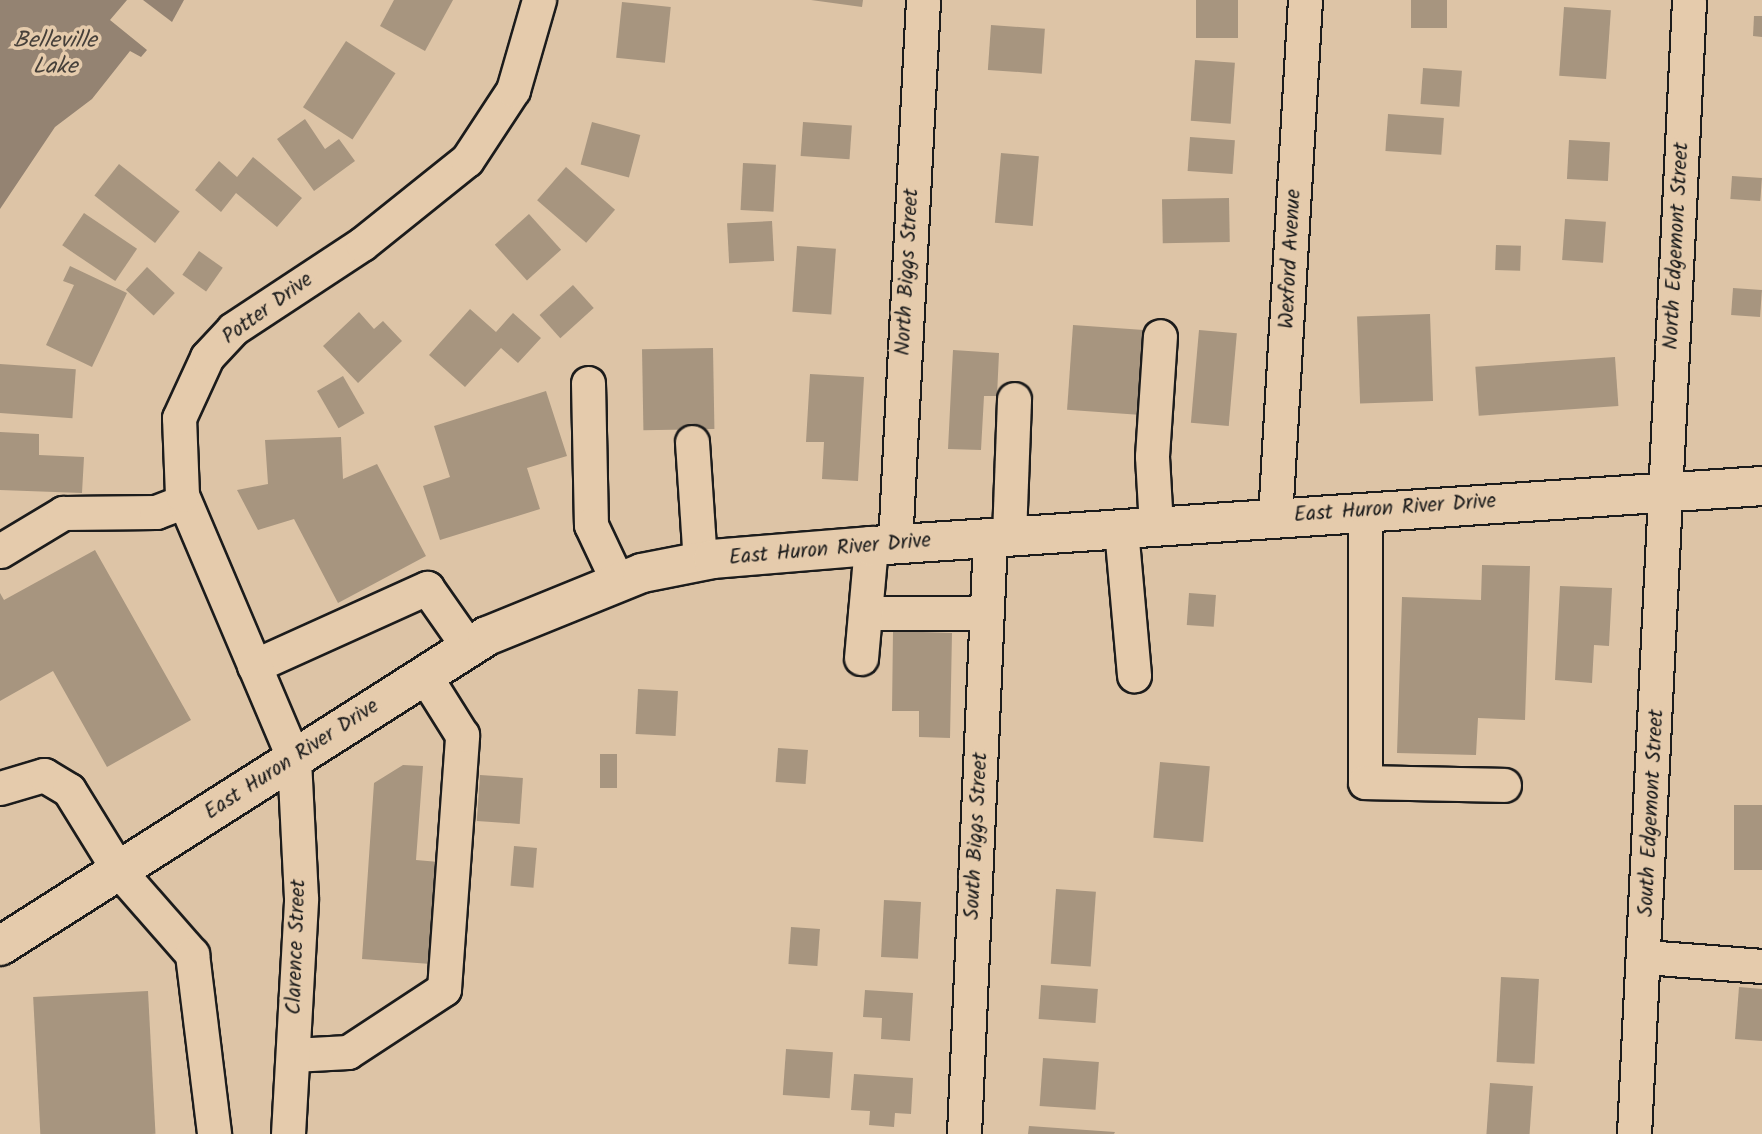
<!DOCTYPE html>
<style>
body{margin:0}
#map{position:relative;width:1762px;height:1134px;overflow:hidden;background:#ddc4a6;font-family:Kalam,sans-serif}
div>[style]{position:absolute}
[style*='--x']{left:calc(var(--x)*1px);top:calc(var(--y)*1px);width:calc(var(--w)*1px);rotate:calc(var(--a)*1deg)}
.water>*{inset:0;background:#948372}
.building>*{inset:0;background:#a7957f;transform-origin:0 0}
.roads{filter:drop-shadow(2px 0 #1c1c1c) drop-shadow(-2px 0 #1c1c1c) drop-shadow(0 2px #1c1c1c) drop-shadow(0 -2px #1c1c1c)}
.minor>*{height:33px;margin:-16.5px;padding:0 16.5px;transform-origin:16.5px;border-radius:16.5px;background:#e5cbac}
.major>*{height:38px;margin:-19px;padding:0 19px;transform-origin:19px;border-radius:19px;background:#e5cbac}
span{translate:-50% -50%;white-space:nowrap;text-align:center;line-height:1.15;-webkit-text-stroke:7px #e5cbac;paint-order:stroke}
.street-label{font-size:21px;color:#1c1c1c}
.water-label{font-size:23px;color:#46403a;font-style:italic}
</style>
<div id="map">
<div class="water">
<i style="clip-path:polygon(0 0,127px 0,110px 20px,147px 50px,141px 57px,130px 51px,92px 99px,55px 127px,0 209px)"></i>
<i style="clip-path:polygon(143px 0,184px 0,172px 22px)"></i>
</div>
<div class="building">
<i style="clip-path:polygon(394px 0,453px 0,425px 51px,380px 26px)"></i>
<i style="clip-path:polygon(811px 0,863px 0,862px 7px)"></i>
<i style="left:1196px;top:0;width:42px;height:38px"></i>
<i style="left:1411px;top:0;width:36px;height:28px"></i>
<i style="left:622px;top:2px;width:49px;height:56px;rotate:6deg"></i>
<i style="left:1564px;top:7px;width:47px;height:69px;rotate:4deg"></i>
<i style="clip-path:polygon(1754px 16px,1762px 16px,1762px 37px,1753px 36px)"></i>
<i style="left:991px;top:25px;width:54px;height:45px;rotate:4deg"></i>
<i style="left:346px;top:41px;width:59px;height:79px;rotate:33deg"></i>
<i style="left:1195px;top:60px;width:40px;height:61px;rotate:4deg"></i>
<i style="left:1423px;top:68px;width:39px;height:36px;rotate:4deg"></i>
<i style="left:1388px;top:114px;width:56px;height:37px;rotate:4deg"></i>
<i style="clip-path:polygon(305px 119px,325px 149px,339px 139px,355px 161px,314px 191px,277px 139px)"></i>
<i style="left:592px;top:122px;width:50px;height:44px;rotate:15deg"></i>
<i style="left:803px;top:122px;width:49px;height:34px;rotate:4deg"></i>
<i style="left:1190px;top:137px;width:45px;height:34px;rotate:4deg"></i>
<i style="left:1569px;top:140px;width:41px;height:39px;rotate:3deg"></i>
<i style="left:1001px;top:153px;width:38px;height:70px;rotate:5deg"></i>
<i style="clip-path:polygon(253px 157px,302px 198px,277px 227px,236px 193px,221px 212px,195px 190px,219px 161px,237px 177px)"></i>
<i style="left:743px;top:163px;width:33px;height:47px;rotate:3deg"></i>
<i style="left:119px;top:164px;width:77px;height:40px;rotate:38deg"></i>
<i style="left:566px;top:167px;width:65px;height:44px;rotate:41deg"></i>
<i style="left:1732px;top:176px;width:30px;height:23px;rotate:4deg"></i>
<i style="left:1229px;top:198px;width:44px;height:67px;rotate:89deg"></i>
<i style="left:84px;top:213px;width:64px;height:39px;rotate:34deg"></i>
<i style="left:529px;top:214px;width:48px;height:46px;rotate:48deg"></i>
<i style="left:1565px;top:219px;width:41px;height:41px;rotate:4deg"></i>
<i style="left:772px;top:221px;width:40px;height:45px;rotate:87deg"></i>
<i style="left:1496px;top:245px;width:25px;height:25px;rotate:2deg"></i>
<i style="left:797px;top:246px;width:39px;height:66px;rotate:4deg"></i>
<i style="left:199px;top:251px;width:29px;height:29px;rotate:35deg"></i>
<i style="clip-path:polygon(70px 266px,127px 293px,92px 367px,46px 345px,74px 285px,63px 281px)"></i>
<i style="left:147px;top:267px;width:38px;height:31px;rotate:43deg"></i>
<i style="left:573px;top:285px;width:31px;height:45px;rotate:48deg"></i>
<i style="left:1733px;top:288px;width:29px;height:27px;rotate:4deg"></i>
<i style="clip-path:polygon(470px 309px,496px 332px,513px 313px,541px 338px,518px 363px,501px 348px,465px 387px,429px 355px)"></i>
<i style="clip-path:polygon(359px 312px,374px 329px,383px 321px,402px 341px,358px 383px,323px 346px)"></i>
<i style="left:1430px;top:314px;width:87px;height:73px;rotate:88deg"></i>
<i style="left:1073px;top:325px;width:71px;height:85px;rotate:4deg"></i>
<i style="left:1199px;top:330px;width:38px;height:93px;rotate:5deg"></i>
<i style="left:713px;top:348px;width:81px;height:71px;rotate:89deg"></i>
<i style="clip-path:polygon(953px 350px,999px 353px,997px 396px,984px 396px,981px 450px,948px 449px)"></i>
<i style="left:1615px;top:357px;width:49px;height:140px;rotate:86deg"></i>
<i style="left:0;top:364px;width:76px;height:49px;rotate:4deg"></i>
<i style="clip-path:polygon(810px 374px,864px 377px,858px 481px,822px 479px,824px 442px,806px 442px)"></i>
<i style="left:343px;top:376px;width:43px;height:30px;rotate:60deg"></i>
<i style="clip-path:polygon(546px 391px,567px 456px,527px 468px,540px 509px,440px 540px,423px 486px,450px 477px,434px 426px)"></i>
<i style="clip-path:polygon(0 432px,39px 434px,39px 455px,84px 457px,82px 493px,0 490px)"></i>
<i style="clip-path:polygon(341px 437px,343px 479px,377px 464px,426px 556px,338px 603px,294px 519px,258px 530px,237px 490px,268px 484px,265px 440px)"></i>
<i style="clip-path:polygon(95px 550px,191px 720px,107px 767px,53px 671px,0 701px,0 593px,4px 600px)"></i>
<i style="clip-path:polygon(1482px 565px,1530px 566px,1525px 720px,1478px 718px,1476px 755px,1397px 753px,1402px 597px,1481px 600px)"></i>
<i style="clip-path:polygon(1560px 586px,1612px 588px,1609px 646px,1594px 645px,1592px 683px,1555px 680px)"></i>
<i style="left:1189px;top:593px;width:27px;height:32px;rotate:4deg"></i>
<i style="clip-path:polygon(893px 631px,952px 633px,950px 738px,919px 737px,919px 711px,892px 711px)"></i>
<i style="left:638px;top:689px;width:40px;height:45px;rotate:3deg"></i>
<i style="left:778px;top:748px;width:30px;height:34px;rotate:4deg"></i>
<i style="left:600px;top:754px;width:17px;height:34px"></i>
<i style="left:1160px;top:762px;width:50px;height:76px;rotate:5deg"></i>
<i style="clip-path:polygon(403px 765px,423px 766px,416px 860px,439px 862px,431px 964px,362px 959px,374px 783px)"></i>
<i style="left:480px;top:775px;width:43px;height:46px;rotate:4deg"></i>
<i style="left:1762px;top:805px;width:65px;height:28px;rotate:90deg"></i>
<i style="left:514px;top:846px;width:23px;height:40px;rotate:5deg"></i>
<i style="left:1056px;top:889px;width:40px;height:75px;rotate:4deg"></i>
<i style="left:884px;top:900px;width:37px;height:57px;rotate:3deg"></i>
<i style="left:791px;top:927px;width:29px;height:37px;rotate:4deg"></i>
<i style="left:1501px;top:977px;width:38px;height:85px;rotate:3deg"></i>
<i style="left:1041px;top:985px;width:57px;height:34px;rotate:4deg"></i>
<i style="clip-path:polygon(1739px 987px,1762px 989px,1762px 1041px,1735px 1039px)"></i>
<i style="clip-path:polygon(865px 990px,913px 993px,910px 1041px,881px 1039px,882px 1018px,863px 1017px)"></i>
<i style="left:148px;top:991px;width:143px;height:115px;rotate:87deg"></i>
<i style="left:786px;top:1049px;width:47px;height:46px;rotate:4deg"></i>
<i style="left:1043px;top:1058px;width:56px;height:48px;rotate:4deg"></i>
<i style="clip-path:polygon(854px 1074px,913px 1078px,911px 1114px,895px 1113px,894px 1127px,869px 1125px,870px 1111px,851px 1110px)"></i>
<i style="left:1490px;top:1083px;width:43px;height:51px;rotate:4deg"></i>
<i style="clip-path:polygon(1029px 1126px,1115px 1132px,1114px 1134px,1028px 1134px)"></i>
</div>
<div class="roads">
<div class="minor">
<i style="--x:588;--y:383;--w:142;--a:88.8"></i>
<i style="--x:591;--y:525;--w:63;--a:64.7"></i>
<i style="--x:692;--y:442;--w:120;--a:86.2"></i>
<i style="--x:1365;--y:511;--w:271;--a:90"></i>
<i style="--x:1365;--y:782;--w:139;--a:1.2"></i>
<i style="--x:1275;--y:518;--w:519;--a:-86.69"></i>
<i style="--x:1156;--y:526;--w:70;--a:-93.3"></i>
<i style="--x:1152;--y:456;--w:120;--a:-86.2"></i>
<i style="--x:1121;--y:529;--w:147;--a:84.9"></i>
<i style="--x:1009;--y:536;--w:137;--a:-87.9"></i>
<i style="--x:895;--y:544;--w:545;--a:-87.05"></i>
<i style="--x:0;--y:551;--w:74;--a:-31.1"></i>
<i style="--x:63;--y:513;--w:93;--a:-0.6"></i>
<i style="--x:156;--y:512;--w:30;--a:-21"></i>
<i style="--x:865;--y:613;--w:122;--a:0"></i>
<i style="--x:861;--y:658;--w:112;--a:-84.9"></i>
<i style="--x:254;--y:666;--w:190;--a:-24.3"></i>
<i style="--x:427;--y:588;--w:73;--a:55"></i>
<i style="--x:0;--y:788;--w:46;--a:-16.5"></i>
<i style="--x:44;--y:775;--w:29;--a:31"></i>
<i style="--x:69;--y:790;--w:95;--a:58.3"></i>
<i style="--x:119;--y:871;--w:111;--a:48.7"></i>
<i style="--x:192;--y:954;--w:181;--a:83"></i>
<i style="--x:1645;--y:957;--w:117;--a:4.4"></i>
<i style="--x:293;--y:1055;--w:55;--a:-3.1"></i>
<i style="--x:348;--y:1052;--w:115;--a:-33.3"></i>
<i style="--x:444;--y:989;--w:255;--a:-85.9"></i>
<i style="--x:462;--y:735;--w:70;--a:-122.1"></i>
<i style="--x:288;--y:1134;--w:236;--a:-86.8"></i>
<i style="--x:301;--y:898;--w:139;--a:-92.9"></i>
<i style="--x:294;--y:759;--w:287;--a:-113"></i>
<i style="--x:182;--y:495;--w:77;--a:-92.2"></i>
<i style="--x:179;--y:418;--w:67;--a:-65.3"></i>
<i style="--x:207;--y:357;--w:38;--a:-47"></i>
<i style="--x:233;--y:329;--w:154;--a:-33.4"></i>
<i style="--x:362;--y:244;--w:134;--a:-38.7"></i>
<i style="--x:467;--y:160;--w:84;--a:-56.7"></i>
<i style="--x:513;--y:90;--w:94;--a:-73.9"></i>
<i style="--x:964;--y:1134;--w:597;--a:-87.5"></i>
<i style="--x:1634;--y:1134;--w:1135;--a:-87.22"></i>
</div>
<div class="major">
<i style="--x:0;--y:946;--w:577;--a:-32.48"></i>
<i style="--x:487;--y:636;--w:167;--a:-22.1"></i>
<i style="--x:642;--y:573;--w:72;--a:-11.2"></i>
<i style="--x:713;--y:559;--w:159;--a:-4.7"></i>
<i style="--x:871;--y:546;--w:893;--a:-3.85"></i>
</div>
</div>
<div class="street-label">
<span style="left:1677px;top:246px;rotate:-87deg">North Edgemont Street</span>
<span style="left:1291px;top:259px;rotate:-87deg">Wexford Avenue</span>
<span style="left:908px;top:272px;rotate:-87deg">North Biggs Street</span>
<span style="left:268px;top:309px;rotate:-36deg">Potter Drive</span>
<span style="left:1395px;top:509px;rotate:-4deg">East Huron River Drive</span>
<span style="left:830px;top:550px;rotate:-5deg">East Huron River Drive</span>
<span style="left:292px;top:760px;rotate:-33deg">East Huron River Drive</span>
<span style="left:1652px;top:813px;rotate:-87deg">South Edgemont Street</span>
<span style="left:977px;top:836px;rotate:-87deg">South Biggs Street</span>
<span style="left:297px;top:947px;rotate:-88deg">Clarence Street</span>
</div>
<div class="water-label">
<span style="left:55px;top:54px">Belleville<br>Lake</span>
</div>
</div>
